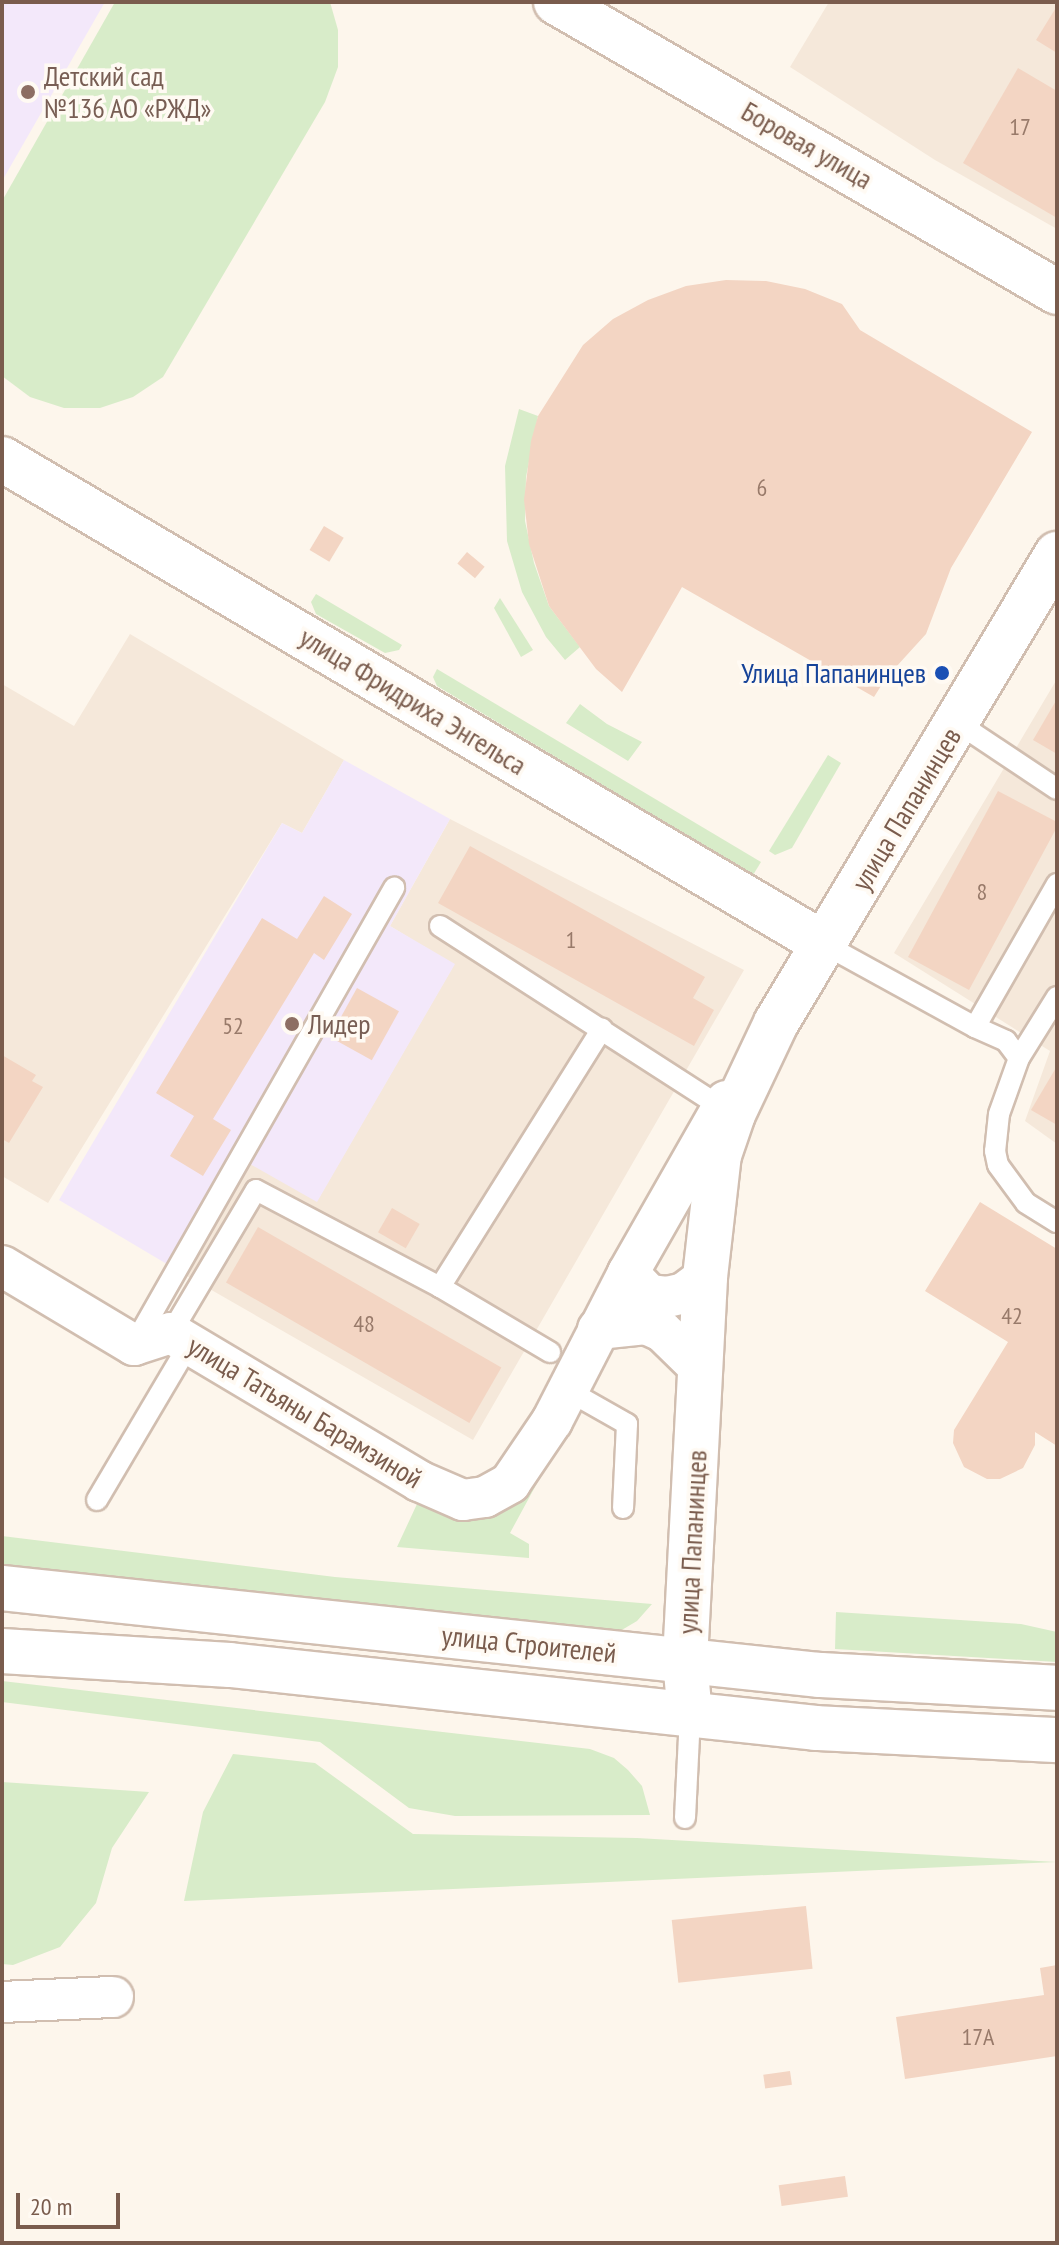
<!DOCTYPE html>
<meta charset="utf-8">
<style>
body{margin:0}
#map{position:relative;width:1059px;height:2245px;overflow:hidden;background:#fdf6ec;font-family:"PT Sans Narrow",sans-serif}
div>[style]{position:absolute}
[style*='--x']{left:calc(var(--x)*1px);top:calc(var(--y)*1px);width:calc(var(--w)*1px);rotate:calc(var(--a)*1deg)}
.residential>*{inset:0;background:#f5e8da}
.education>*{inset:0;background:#f3e8fa}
.green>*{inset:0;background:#d8ecc9}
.building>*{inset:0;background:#f3d5c3;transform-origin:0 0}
.roads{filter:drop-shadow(2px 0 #d1beb0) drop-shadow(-2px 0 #d1beb0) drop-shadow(0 2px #d1beb0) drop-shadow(0 -2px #d1beb0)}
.lane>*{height:20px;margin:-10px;padding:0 10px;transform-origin:10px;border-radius:10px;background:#fff}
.street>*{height:40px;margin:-20px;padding:0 20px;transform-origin:20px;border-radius:20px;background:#fff}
.secondary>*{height:44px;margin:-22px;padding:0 22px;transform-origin:22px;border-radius:22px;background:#fff}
.dots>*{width:22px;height:22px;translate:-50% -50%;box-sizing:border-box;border:4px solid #fffaf3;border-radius:50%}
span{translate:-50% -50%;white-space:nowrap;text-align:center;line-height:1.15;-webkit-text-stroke:7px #fffaf3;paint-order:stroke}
.number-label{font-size:24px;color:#987a6a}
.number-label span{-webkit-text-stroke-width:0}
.education-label{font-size:28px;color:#785e54}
.left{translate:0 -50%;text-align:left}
.street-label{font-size:28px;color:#7a5c4d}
.transit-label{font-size:28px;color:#164399}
.right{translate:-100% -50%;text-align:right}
.frame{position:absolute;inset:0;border:4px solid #7a5c4d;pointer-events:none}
.scale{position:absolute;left:16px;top:2193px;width:104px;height:36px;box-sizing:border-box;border:4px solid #7a5c4d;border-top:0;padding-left:10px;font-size:24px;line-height:28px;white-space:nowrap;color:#7a5c4d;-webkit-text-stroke:6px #fffaf3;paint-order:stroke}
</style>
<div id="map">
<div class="residential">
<i style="clip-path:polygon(829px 2px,1057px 2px,1057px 229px,935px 160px,790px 67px)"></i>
<i style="clip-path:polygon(130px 634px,344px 760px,302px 833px,282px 823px,48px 1203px,2px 1176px,2px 684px,74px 726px)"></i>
<i style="clip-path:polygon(1057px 679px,1057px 1144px,1025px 1121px,1050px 1051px,894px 953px)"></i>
<i style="clip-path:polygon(450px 819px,744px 970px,473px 1440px,187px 1276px,250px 1163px,317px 1201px,454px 965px,390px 926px)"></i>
</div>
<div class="education">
<i style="clip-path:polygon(2px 2px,105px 2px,2px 181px)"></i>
<i style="clip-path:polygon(344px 760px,450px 819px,390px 926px,455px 964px,317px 1202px,250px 1164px,187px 1276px,59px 1200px,282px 823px,302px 833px)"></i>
</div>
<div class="green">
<i style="clip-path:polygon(115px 2px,330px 2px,338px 30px,338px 67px,325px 102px,163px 377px,133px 397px,100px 408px,64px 408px,30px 397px,2px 376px,2px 201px)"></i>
<i style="clip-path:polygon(519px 409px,538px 416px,526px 477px,525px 521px,534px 563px,549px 606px,580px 647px,565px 660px,546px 637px,522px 592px,507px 541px,505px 466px)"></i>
<i style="clip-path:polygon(316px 594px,402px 645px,399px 650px,385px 653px,316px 614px,311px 602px)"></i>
<i style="clip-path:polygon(500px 598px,533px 650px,521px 657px,494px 608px)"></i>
<i style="clip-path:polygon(437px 669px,761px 862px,753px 875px,437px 686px,433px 677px)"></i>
<i style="clip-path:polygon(580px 704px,607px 724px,642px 742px,628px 761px,566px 723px)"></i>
<i style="clip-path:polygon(828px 755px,841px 763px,792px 848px,775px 855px,769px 851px)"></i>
<i style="clip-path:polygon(561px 1439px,510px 1533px,529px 1544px,529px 1558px,397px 1547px,417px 1504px,445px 1513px)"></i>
<i style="clip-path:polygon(2px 1536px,335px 1577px,652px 1604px,637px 1621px,615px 1634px,2px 1569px)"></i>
<i style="clip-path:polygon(836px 1612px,1021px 1624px,1057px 1632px,1057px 1662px,835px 1649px)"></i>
<i style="clip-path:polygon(2px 1681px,590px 1749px,614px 1758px,628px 1770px,642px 1786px,650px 1815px,455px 1816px,409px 1808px,320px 1742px,2px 1702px)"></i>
<i style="clip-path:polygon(233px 1754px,315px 1763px,413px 1834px,637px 1838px,1057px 1862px,184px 1901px,203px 1812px)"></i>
<i style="clip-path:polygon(2px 1782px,149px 1792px,112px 1848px,96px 1903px,60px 1947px,13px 1965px,2px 1964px)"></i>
</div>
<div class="building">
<i style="clip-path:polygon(1057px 6px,1057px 53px,1036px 40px)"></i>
<i style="clip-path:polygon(1018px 68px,1057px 91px,1057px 218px,963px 163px)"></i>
<i style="clip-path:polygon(726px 280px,766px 281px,805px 289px,842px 304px,860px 330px,1032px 432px,951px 568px,926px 634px,886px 678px,874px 697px,682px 587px,622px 692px,596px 669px,549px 606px,529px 544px,524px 500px,531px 441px,538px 416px,583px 345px,613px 319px,648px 300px,686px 286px)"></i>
<i style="left:324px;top:526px;width:23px;height:28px;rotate:31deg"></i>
<i style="left:467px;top:552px;width:23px;height:15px;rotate:40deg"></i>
<i style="clip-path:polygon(1057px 699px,1057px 754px,1033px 740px)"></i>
<i style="clip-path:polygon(998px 791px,1057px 822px,1057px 827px,969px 990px,908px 957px)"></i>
<i style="clip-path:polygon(470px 846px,705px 977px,693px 998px,714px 1010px,694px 1046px,438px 903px)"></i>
<i style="clip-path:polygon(324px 896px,352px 914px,324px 960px,314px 953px,213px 1119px,231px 1130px,203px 1176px,170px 1156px,194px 1116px,156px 1093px,262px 918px,297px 939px)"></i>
<i style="left:357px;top:988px;width:48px;height:56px;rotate:29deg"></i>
<i style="clip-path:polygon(2px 1055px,36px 1075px,32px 1081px,43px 1087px,9px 1143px,2px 1139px)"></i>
<i style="clip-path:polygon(1057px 1066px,1057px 1125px,1031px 1110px)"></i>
<i style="clip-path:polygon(980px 1202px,1057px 1249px,1057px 1446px,1035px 1432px,1035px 1445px,1023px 1468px,1000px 1479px,987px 1479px,964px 1467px,953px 1443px,954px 1430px,1008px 1342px,925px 1291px)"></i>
<i style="left:392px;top:1208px;width:32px;height:28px;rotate:30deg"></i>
<i style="left:258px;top:1227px;width:281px;height:64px;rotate:30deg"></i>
<i style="left:806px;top:1906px;width:63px;height:135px;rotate:84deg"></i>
<i style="clip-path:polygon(1057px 1965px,1057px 2056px,905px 2079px,896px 2017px,1044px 1995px,1040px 1968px)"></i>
<i style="left:790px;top:2071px;width:14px;height:27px;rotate:82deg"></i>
<i style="left:845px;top:2176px;width:21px;height:67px;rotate:82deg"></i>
</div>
<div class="roads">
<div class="lane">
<i style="--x:958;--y:723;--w:119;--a:33.7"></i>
<i style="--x:1057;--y:884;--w:165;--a:119.8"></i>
<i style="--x:975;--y:1027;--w:34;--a:24"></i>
<i style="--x:1006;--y:1041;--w:21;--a:53"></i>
<i style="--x:1019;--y:1058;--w:59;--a:109.7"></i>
<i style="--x:999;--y:1114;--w:37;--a:96"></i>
<i style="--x:995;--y:1151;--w:14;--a:78"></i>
<i style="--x:998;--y:1165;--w:47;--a:53.6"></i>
<i style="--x:1026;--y:1203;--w:36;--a:32"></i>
<i style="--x:440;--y:926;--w:334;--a:32.8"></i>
<i style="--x:824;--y:944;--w:172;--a:28.8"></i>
<i style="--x:1019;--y:1058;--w:72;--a:-58.1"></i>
<i style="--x:440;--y:1287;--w:305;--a:-57.9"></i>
<i style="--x:171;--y:1333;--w:166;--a:-59.3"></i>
<i style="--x:256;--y:1190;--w:208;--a:27.8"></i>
<i style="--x:440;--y:1287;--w:128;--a:30.6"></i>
<i style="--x:135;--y:1343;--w:524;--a:-60.35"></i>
<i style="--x:567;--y:1390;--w:69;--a:29.5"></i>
<i style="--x:627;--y:1424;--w:84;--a:92.7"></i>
<i style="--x:97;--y:1500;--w:182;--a:-59.4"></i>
<i style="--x:685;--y:1818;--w:102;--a:-87.2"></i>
</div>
<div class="street">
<i style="--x:2;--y:1266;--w:154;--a:30.9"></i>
<i style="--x:134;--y:1345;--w:39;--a:-18"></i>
<i style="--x:171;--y:1333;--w:289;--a:30.8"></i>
<i style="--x:419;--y:1481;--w:48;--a:23.4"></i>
<i style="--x:463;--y:1500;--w:22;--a:-8"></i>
<i style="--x:485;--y:1497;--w:29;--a:-29"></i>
<i style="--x:510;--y:1483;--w:75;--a:-55.9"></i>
<i style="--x:552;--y:1421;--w:166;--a:-62.8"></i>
<i style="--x:628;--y:1273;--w:198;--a:-60.3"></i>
<i style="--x:628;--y:1273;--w:30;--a:46"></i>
<i style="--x:649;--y:1295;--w:18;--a:6"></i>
<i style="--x:667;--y:1297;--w:17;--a:-13"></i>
<i style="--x:684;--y:1293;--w:26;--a:-37"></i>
<i style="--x:598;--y:1329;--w:48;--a:-5.9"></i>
<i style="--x:646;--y:1324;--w:17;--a:24"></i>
<i style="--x:662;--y:1331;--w:54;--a:44.3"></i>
<i style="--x:2;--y:2002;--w:111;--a:-2.6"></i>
</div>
<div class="secondary">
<i style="--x:556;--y:2;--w:579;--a:30.06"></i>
<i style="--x:2;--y:459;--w:954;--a:30.54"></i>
<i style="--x:2;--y:1588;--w:823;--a:6.07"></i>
<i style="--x:820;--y:1675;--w:237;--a:3.1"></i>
<i style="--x:2;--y:1651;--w:228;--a:3.5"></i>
<i style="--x:230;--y:1665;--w:589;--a:6.14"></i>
<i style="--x:816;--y:1728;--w:241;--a:2.9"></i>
<i style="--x:690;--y:1716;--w:56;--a:-95.1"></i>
<i style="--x:685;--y:1660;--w:384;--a:-87"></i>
<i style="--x:705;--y:1277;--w:123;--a:-83.5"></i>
<i style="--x:719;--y:1155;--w:43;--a:-71.1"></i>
<i style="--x:733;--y:1114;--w:101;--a:-64.7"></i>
<i style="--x:776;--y:1023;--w:547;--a:-59.07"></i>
</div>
</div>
<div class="dots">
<i style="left:28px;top:92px;background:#8d6e63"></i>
<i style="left:942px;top:673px;background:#1a4fb4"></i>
<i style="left:292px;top:1024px;background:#8d6e63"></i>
</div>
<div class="number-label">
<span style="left:1020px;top:127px">17</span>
<span style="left:762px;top:488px">6</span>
<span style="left:982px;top:892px">8</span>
<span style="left:571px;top:940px">1</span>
<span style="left:233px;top:1026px">52</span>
<span style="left:1012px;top:1316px">42</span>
<span style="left:364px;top:1324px">48</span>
<span style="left:978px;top:2037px">17А</span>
</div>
<div class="education-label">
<span class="left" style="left:44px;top:92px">Детский сад<br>№136 АО «РЖД»</span>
<span class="left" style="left:308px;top:1024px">Лидер</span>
</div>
<div class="street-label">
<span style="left:807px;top:145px;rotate:30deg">Боровая улица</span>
<span style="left:413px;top:701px;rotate:31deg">улица Фридриха Энгельса</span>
<span style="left:906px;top:809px;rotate:-59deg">улица Папанинцев</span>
<span style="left:305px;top:1412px;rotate:31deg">улица Татьяны Барамзиной</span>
<span style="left:692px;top:1542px;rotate:-87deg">улица Папанинцев</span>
<span style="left:529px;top:1644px;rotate:6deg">улица Строителей</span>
</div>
<div class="transit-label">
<span class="right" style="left:926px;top:673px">Улица Папанинцев</span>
</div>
<div class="frame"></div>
<div class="scale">20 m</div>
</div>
